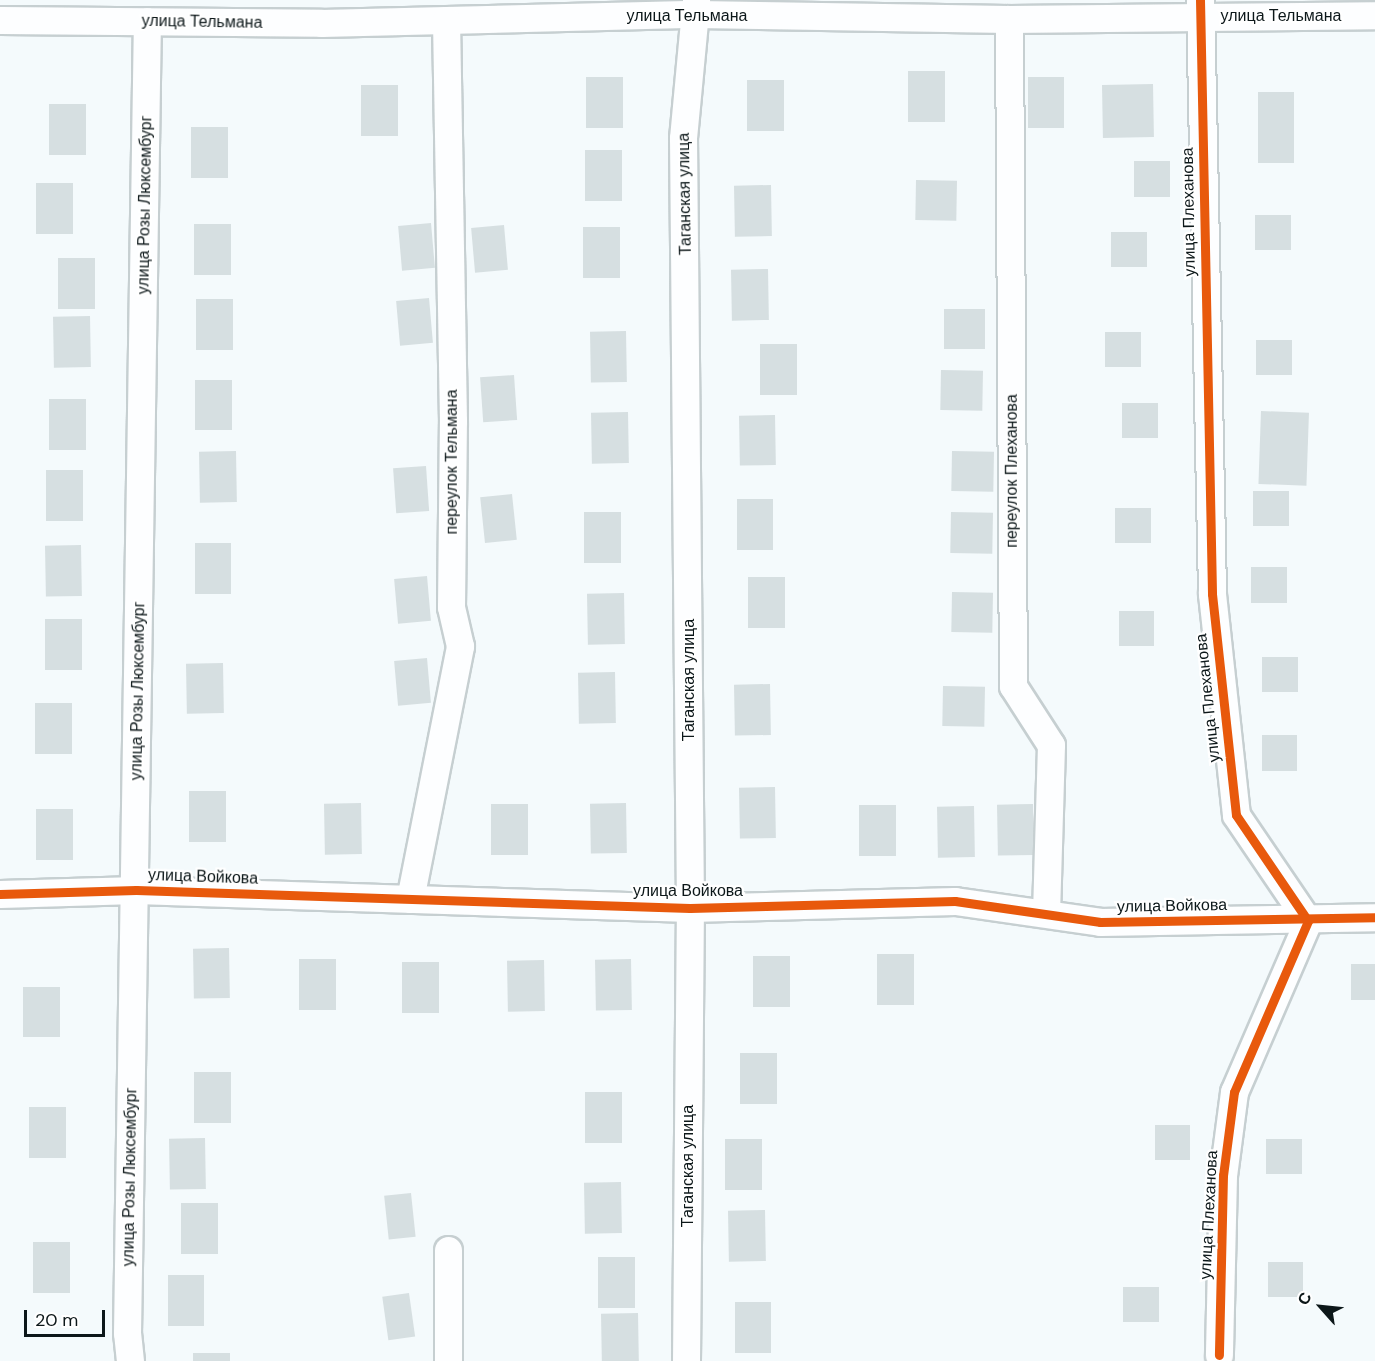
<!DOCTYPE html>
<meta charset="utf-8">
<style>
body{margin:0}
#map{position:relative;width:1375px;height:1361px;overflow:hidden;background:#f4fafc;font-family:"DM Sans",sans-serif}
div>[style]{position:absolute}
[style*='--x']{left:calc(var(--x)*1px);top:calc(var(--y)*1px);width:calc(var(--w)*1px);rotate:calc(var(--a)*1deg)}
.building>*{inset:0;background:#d6dfe1;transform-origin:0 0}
.roads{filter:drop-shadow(2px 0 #c6cfd1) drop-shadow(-2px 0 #c6cfd1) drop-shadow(0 2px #c6cfd1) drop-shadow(0 -2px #c6cfd1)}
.street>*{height:27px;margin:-13.5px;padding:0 13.5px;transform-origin:13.5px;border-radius:13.5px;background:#fdfeff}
.cycleway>*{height:9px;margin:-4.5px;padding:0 4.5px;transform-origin:4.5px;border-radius:4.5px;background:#e8590c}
span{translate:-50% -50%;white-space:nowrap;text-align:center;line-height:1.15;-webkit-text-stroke:4.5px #fff;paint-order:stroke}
.street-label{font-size:16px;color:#0c1719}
.north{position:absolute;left:1291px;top:1277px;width:60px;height:60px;-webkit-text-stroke:4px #fff;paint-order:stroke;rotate:297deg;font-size:16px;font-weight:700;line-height:24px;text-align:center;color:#0c1719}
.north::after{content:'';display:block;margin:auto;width:21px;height:27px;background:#0c1719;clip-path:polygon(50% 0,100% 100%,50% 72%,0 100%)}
.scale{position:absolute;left:24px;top:1310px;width:81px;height:27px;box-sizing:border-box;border:3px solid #0c1719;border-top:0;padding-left:8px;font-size:18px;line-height:21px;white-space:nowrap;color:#0c1719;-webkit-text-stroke:4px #fff;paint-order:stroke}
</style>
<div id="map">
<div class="building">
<i style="left:908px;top:71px;width:37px;height:51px"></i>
<i style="left:586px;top:77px;width:37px;height:51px"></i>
<i style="left:1028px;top:77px;width:36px;height:51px"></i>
<i style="left:747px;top:80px;width:37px;height:51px"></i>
<i style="left:1153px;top:84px;width:53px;height:51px;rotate:89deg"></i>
<i style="left:398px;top:85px;width:51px;height:37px;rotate:90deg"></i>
<i style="left:1258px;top:92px;width:36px;height:71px"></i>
<i style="left:86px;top:104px;width:51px;height:37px;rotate:90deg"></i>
<i style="left:191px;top:127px;width:37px;height:51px"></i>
<i style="left:585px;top:150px;width:37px;height:51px"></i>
<i style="left:1170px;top:161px;width:36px;height:36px;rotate:90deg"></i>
<i style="left:916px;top:180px;width:41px;height:40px;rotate:1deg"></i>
<i style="left:36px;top:183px;width:37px;height:51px"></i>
<i style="left:771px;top:185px;width:51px;height:37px;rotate:89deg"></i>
<i style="left:1255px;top:215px;width:36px;height:35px"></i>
<i style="left:431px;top:223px;width:45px;height:33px;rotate:85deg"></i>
<i style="left:194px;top:224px;width:37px;height:51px"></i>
<i style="left:504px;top:225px;width:45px;height:33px;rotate:85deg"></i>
<i style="left:583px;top:227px;width:37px;height:51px"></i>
<i style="left:1111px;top:232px;width:36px;height:35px"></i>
<i style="left:58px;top:258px;width:37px;height:51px"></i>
<i style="left:768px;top:269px;width:51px;height:37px;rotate:89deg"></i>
<i style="left:429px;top:298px;width:45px;height:33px;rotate:85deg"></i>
<i style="left:233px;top:299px;width:51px;height:37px;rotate:90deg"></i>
<i style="left:944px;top:309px;width:41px;height:40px"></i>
<i style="left:90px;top:316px;width:51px;height:37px;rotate:89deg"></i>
<i style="left:626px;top:331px;width:51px;height:36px;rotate:89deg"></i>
<i style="left:1105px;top:332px;width:36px;height:35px"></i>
<i style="left:1256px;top:340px;width:36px;height:35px"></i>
<i style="left:797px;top:344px;width:51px;height:37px;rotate:90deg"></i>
<i style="left:941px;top:370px;width:42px;height:40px;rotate:1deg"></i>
<i style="left:514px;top:375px;width:45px;height:34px;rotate:86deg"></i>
<i style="left:232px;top:380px;width:50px;height:37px;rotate:90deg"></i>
<i style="left:86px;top:399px;width:51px;height:37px;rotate:90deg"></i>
<i style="left:1122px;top:403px;width:36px;height:35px"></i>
<i style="left:1261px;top:411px;width:48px;height:73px;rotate:2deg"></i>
<i style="left:628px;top:412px;width:51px;height:37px;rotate:89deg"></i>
<i style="left:775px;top:415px;width:50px;height:36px;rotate:89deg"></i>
<i style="left:236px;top:451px;width:51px;height:37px;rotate:89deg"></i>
<i style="left:952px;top:451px;width:42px;height:40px;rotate:1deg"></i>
<i style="left:426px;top:466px;width:45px;height:33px;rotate:86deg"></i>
<i style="left:46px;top:470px;width:37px;height:51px"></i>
<i style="left:1253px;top:491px;width:36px;height:35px"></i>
<i style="left:512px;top:494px;width:46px;height:32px;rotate:84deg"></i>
<i style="left:737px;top:499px;width:36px;height:51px"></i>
<i style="left:1115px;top:508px;width:36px;height:35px"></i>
<i style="left:584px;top:512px;width:37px;height:51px"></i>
<i style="left:951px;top:512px;width:42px;height:41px;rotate:1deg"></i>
<i style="left:195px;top:543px;width:36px;height:51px"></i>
<i style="left:81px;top:545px;width:51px;height:36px;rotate:89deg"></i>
<i style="left:1251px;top:567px;width:36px;height:36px"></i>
<i style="left:427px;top:576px;width:45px;height:33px;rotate:85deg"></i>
<i style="left:785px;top:577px;width:51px;height:37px;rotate:90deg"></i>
<i style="left:952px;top:592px;width:41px;height:40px;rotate:1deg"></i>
<i style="left:624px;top:593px;width:51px;height:37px;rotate:89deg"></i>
<i style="left:1119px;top:611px;width:35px;height:35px"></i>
<i style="left:45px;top:619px;width:37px;height:51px"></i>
<i style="left:1298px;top:657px;width:35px;height:36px;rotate:90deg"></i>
<i style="left:427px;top:658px;width:45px;height:33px;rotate:85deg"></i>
<i style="left:223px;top:663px;width:50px;height:37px;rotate:89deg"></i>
<i style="left:615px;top:672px;width:51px;height:37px;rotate:89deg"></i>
<i style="left:770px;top:684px;width:51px;height:36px;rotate:89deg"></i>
<i style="left:943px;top:686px;width:42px;height:40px;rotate:1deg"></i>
<i style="left:72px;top:703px;width:51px;height:37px;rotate:90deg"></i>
<i style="left:1262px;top:735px;width:35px;height:36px"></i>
<i style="left:775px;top:787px;width:51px;height:36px;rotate:89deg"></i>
<i style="left:226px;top:791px;width:51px;height:37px;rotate:90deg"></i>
<i style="left:361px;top:803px;width:51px;height:37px;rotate:89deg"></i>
<i style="left:626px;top:803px;width:50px;height:36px;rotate:89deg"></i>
<i style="left:528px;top:804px;width:51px;height:37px;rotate:90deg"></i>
<i style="left:1033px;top:804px;width:51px;height:36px;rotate:89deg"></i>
<i style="left:859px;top:805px;width:37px;height:51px"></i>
<i style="left:974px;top:806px;width:51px;height:37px;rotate:89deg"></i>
<i style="left:36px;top:809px;width:37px;height:51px"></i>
<i style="left:229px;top:948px;width:50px;height:36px;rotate:89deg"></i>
<i style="left:877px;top:954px;width:37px;height:51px"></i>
<i style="left:790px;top:956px;width:51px;height:37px;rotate:90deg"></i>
<i style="left:299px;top:959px;width:37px;height:51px"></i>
<i style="left:631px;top:959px;width:51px;height:36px;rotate:89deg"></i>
<i style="left:544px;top:960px;width:51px;height:37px;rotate:89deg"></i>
<i style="left:402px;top:962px;width:37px;height:51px"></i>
<i style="left:1351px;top:964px;width:24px;height:36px"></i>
<i style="left:60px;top:987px;width:50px;height:37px;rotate:90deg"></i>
<i style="left:740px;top:1053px;width:37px;height:51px"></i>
<i style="left:194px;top:1072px;width:37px;height:51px"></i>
<i style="left:622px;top:1092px;width:51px;height:37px;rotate:90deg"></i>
<i style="left:29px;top:1107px;width:37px;height:51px"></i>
<i style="left:1155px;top:1125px;width:35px;height:35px"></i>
<i style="left:205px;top:1138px;width:51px;height:36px;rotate:89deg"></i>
<i style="left:762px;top:1139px;width:51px;height:37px;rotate:90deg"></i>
<i style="left:1266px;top:1139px;width:36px;height:35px"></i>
<i style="left:621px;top:1182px;width:51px;height:37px;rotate:89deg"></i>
<i style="left:411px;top:1193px;width:44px;height:27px;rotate:84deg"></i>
<i style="left:181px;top:1203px;width:37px;height:51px"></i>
<i style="left:765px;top:1210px;width:51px;height:37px;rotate:89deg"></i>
<i style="left:70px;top:1242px;width:51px;height:37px;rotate:90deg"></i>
<i style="left:598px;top:1257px;width:37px;height:51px"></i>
<i style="left:1268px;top:1262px;width:35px;height:35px"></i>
<i style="left:168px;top:1275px;width:36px;height:51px"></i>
<i style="left:1123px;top:1287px;width:36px;height:35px"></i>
<i style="left:409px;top:1293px;width:44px;height:27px;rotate:82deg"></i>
<i style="left:735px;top:1302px;width:36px;height:51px"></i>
<i style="left:638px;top:1313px;width:48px;height:37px;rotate:89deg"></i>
<i style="left:230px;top:1353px;width:8px;height:37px;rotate:90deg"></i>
</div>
<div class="roads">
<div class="street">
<i style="--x:1200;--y:0;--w:594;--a:88.84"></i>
<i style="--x:1212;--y:594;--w:222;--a:83.8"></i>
<i style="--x:1236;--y:815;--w:128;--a:55.8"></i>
<i style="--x:1308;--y:921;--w:186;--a:113.4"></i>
<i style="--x:1234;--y:1092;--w:84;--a:97.5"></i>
<i style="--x:1223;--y:1175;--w:180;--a:91.3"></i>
<i style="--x:1009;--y:19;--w:667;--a:89.66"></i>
<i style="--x:1013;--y:686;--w:70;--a:57.2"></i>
<i style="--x:1051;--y:745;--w:167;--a:91.7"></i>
<i style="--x:0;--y:20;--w:321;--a:0.5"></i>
<i style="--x:321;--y:23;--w:375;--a:-1.4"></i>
<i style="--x:696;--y:14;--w:313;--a:0.9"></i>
<i style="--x:1009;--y:19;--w:366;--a:-0.6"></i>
<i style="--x:0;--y:894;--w:136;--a:-1.7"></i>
<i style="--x:136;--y:890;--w:554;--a:1.86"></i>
<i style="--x:690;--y:908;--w:265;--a:-1.5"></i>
<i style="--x:955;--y:901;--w:147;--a:8.2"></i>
<i style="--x:1100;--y:922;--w:275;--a:-1"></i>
<i style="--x:410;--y:899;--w:258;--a:-78.8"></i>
<i style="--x:460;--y:646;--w:40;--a:-103"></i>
<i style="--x:451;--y:607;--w:186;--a:-89.4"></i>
<i style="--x:453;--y:421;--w:401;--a:-91"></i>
<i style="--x:130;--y:1361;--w:28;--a:-96"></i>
<i style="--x:127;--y:1333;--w:1312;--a:-89.13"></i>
<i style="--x:448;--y:1361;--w:111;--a:-90"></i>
<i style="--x:686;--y:1361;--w:453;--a:-89.5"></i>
<i style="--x:690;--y:908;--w:770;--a:-90.52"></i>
<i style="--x:683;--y:138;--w:139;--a:-84.6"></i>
</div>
</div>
<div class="cycleway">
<i style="--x:1200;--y:0;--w:594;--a:88.84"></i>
<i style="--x:1212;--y:594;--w:222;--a:83.8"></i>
<i style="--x:1236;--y:815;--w:128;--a:55.8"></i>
<i style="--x:1308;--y:921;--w:186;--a:113.4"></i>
<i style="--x:1234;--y:1092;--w:84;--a:97.5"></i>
<i style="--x:1223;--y:1175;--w:180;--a:91.3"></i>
<i style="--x:0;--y:894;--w:136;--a:-1.7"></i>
<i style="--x:136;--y:890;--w:554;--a:1.86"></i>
<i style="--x:690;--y:908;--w:265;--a:-1.5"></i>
<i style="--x:955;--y:901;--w:147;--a:8.2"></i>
<i style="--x:1100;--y:922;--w:275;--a:-1"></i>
</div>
<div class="street-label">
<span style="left:687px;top:16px">улица Тельмана</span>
<span style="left:1281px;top:16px">улица Тельмана</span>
<span style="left:202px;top:22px;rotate:1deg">улица Тельмана</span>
<span style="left:685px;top:194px;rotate:-91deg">Таганская улица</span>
<span style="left:145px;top:205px;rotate:-89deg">улица Розы Люксембург</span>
<span style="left:1189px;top:212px;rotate:-91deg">улица Плеханова</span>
<span style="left:452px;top:462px;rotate:-90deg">переулок Тельмана</span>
<span style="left:1012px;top:471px;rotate:-90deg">переулок Плеханова</span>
<span style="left:689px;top:680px;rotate:-90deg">Таганская улица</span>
<span style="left:138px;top:691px;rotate:-89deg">улица Розы Люксембург</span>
<span style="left:1208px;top:698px;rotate:-96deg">улица Плеханова</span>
<span style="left:203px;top:877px;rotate:2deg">улица Войкова</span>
<span style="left:688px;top:891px">улица Войкова</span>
<span style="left:1172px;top:906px;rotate:-1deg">улица Войкова</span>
<span style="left:688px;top:1166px;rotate:-90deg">Таганская улица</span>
<span style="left:130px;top:1177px;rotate:-89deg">улица Розы Люксембург</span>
<span style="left:1209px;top:1215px;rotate:-87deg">улица Плеханова</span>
</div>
<div class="north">С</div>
<div class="scale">20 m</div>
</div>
